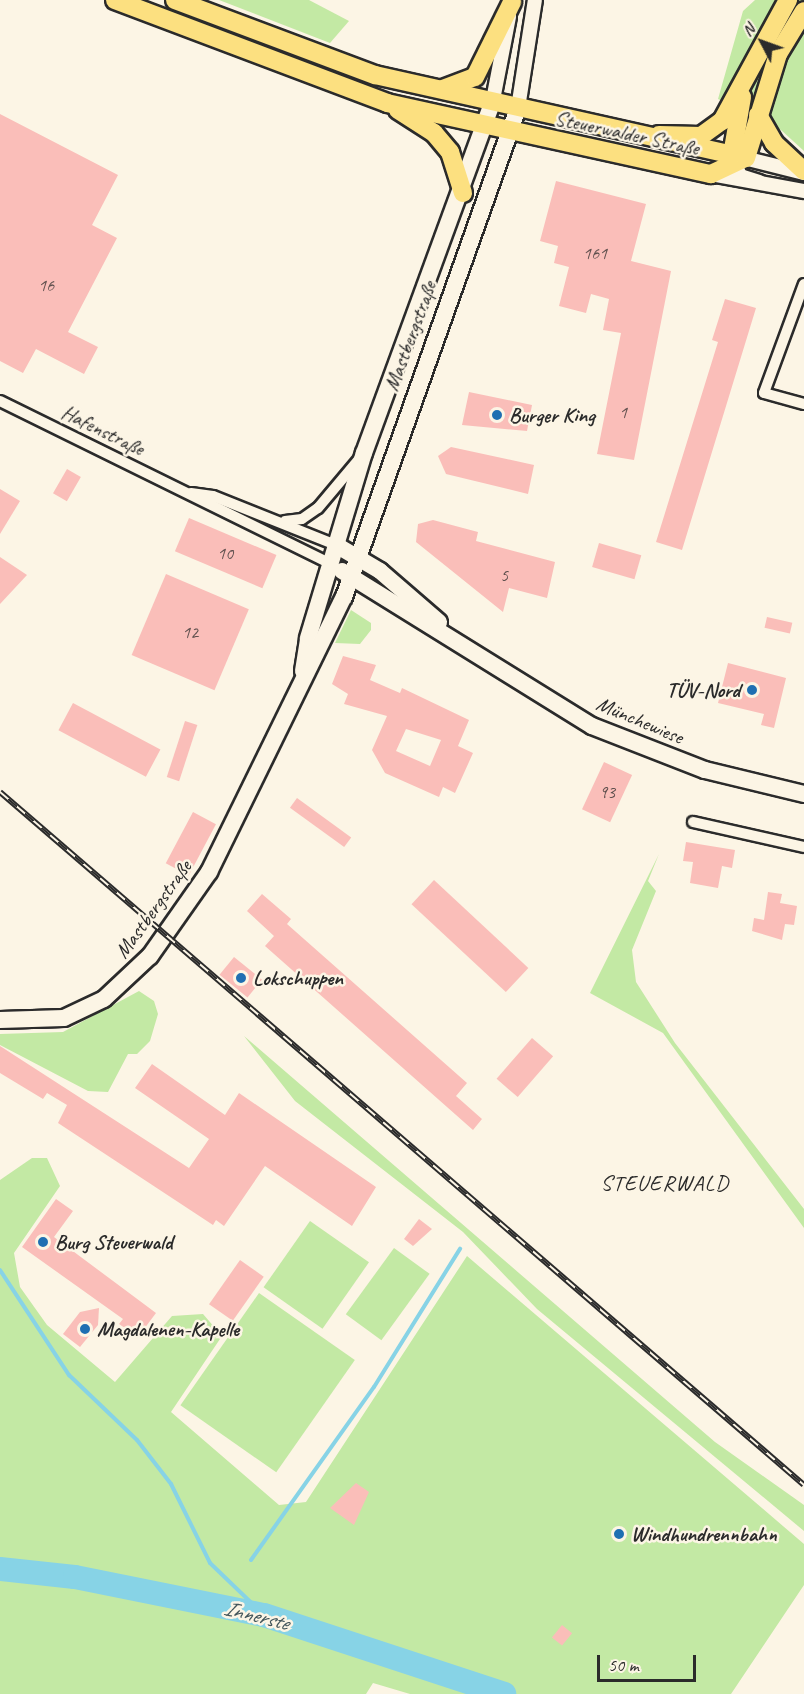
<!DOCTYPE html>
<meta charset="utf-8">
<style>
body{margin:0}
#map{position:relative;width:804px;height:1694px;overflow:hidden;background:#fcf5e5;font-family:Caveat,sans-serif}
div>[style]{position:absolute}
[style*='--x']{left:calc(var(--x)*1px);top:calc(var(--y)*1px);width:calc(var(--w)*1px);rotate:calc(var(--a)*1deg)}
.green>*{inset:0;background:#c3e9a4;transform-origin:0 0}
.stream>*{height:4px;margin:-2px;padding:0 2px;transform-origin:2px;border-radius:2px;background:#87d3e6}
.river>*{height:24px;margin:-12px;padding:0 12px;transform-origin:12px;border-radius:12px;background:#87d3e6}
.building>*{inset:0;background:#fabeb9;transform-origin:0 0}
.roads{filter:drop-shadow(2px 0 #2b2b2b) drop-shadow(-2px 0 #2b2b2b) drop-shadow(0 2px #2b2b2b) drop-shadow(0 -2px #2b2b2b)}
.minor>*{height:10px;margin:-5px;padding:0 5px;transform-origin:5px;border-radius:5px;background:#fcf5e5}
.tertiary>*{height:14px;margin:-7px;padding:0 7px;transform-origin:7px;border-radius:7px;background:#fcf5e5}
.secondary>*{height:16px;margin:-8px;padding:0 8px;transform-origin:8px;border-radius:8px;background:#fcf5e5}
.primary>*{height:18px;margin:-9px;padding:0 9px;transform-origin:9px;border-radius:9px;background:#fce080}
.trunk>*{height:18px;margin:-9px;padding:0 9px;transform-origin:9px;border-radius:9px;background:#fce080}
.rail>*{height:6px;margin-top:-3px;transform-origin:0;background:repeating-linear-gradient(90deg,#fcf5e5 0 11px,#2b2b2b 0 22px);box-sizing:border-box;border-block:2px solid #2b2b2b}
.dots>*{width:16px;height:16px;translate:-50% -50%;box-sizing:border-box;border:3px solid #fcf5e5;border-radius:50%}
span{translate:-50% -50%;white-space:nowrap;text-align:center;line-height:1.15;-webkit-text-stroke:5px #fcf5e5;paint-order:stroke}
.number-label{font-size:18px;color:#5f504e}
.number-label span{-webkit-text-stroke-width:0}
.street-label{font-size:21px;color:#2b2b2b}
.poi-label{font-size:21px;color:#2b2b2b;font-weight:700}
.left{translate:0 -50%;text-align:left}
.right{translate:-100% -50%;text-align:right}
.neighbourhood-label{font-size:22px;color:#2b2b2b;letter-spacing:1.5px}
.water-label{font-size:22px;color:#42555a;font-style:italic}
.north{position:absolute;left:732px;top:12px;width:60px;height:60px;-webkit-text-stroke:4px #fcf5e5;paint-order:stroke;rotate:311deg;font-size:16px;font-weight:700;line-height:24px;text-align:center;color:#2b2b2b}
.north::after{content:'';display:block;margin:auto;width:21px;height:27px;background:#2b2b2b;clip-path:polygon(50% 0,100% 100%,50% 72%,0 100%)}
.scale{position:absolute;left:597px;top:1655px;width:99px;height:27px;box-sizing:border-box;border:3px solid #2b2b2b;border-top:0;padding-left:8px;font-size:18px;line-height:21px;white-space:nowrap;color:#2b2b2b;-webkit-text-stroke:4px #fcf5e5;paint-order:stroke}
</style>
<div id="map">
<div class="green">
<i style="clip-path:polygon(219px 0,309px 0,349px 21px,330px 43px)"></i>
<i style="clip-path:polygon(755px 0,804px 0,804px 151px,781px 130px,718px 99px,743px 11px)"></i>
<i style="clip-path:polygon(351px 610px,371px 623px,371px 630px,360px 644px,335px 643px)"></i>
<i style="clip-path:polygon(659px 854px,648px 881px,656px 891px,632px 950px,636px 982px,675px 1043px,804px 1209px,804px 1228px,663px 1033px,590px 993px)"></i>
<i style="clip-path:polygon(139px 991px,154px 1001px,158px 1014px,150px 1041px,137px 1054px,128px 1054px,108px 1092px,88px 1091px,0 1045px,0 1034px,63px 1032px)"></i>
<i style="clip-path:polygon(244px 1036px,715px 1442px,804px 1505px,804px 1531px,537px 1309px,463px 1232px,295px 1101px)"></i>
<i style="clip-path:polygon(32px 1158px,47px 1158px,60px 1186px,14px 1253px,20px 1287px,47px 1325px,115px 1382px,172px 1316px,203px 1314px,222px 1336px,171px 1412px,279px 1505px,306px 1502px,467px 1256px,804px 1544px,804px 1585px,731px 1694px,410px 1694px,373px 1683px,366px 1694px,0 1694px,0 1180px)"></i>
<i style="left:310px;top:1221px;width:72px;height:81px;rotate:35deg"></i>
<i style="left:394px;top:1248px;width:44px;height:82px;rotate:36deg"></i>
<i style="left:259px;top:1293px;width:117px;height:137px;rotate:35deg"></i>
</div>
<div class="stream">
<i style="--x:0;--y:1270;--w:126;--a:56.7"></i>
<i style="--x:69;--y:1375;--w:94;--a:43.7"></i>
<i style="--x:137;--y:1440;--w:56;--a:52.3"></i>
<i style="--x:171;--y:1484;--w:88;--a:63.7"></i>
<i style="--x:210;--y:1563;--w:75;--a:43.9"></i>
<i style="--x:251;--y:1560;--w:212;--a:-54.6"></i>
<i style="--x:374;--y:1387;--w:163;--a:-58.1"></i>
</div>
<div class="river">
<i style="--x:0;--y:1569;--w:75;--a:6.1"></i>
<i style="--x:75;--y:1577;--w:193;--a:11.4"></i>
<i style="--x:264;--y:1615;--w:253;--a:18.2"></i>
</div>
<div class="building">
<i style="clip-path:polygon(0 114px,118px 175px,92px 225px,117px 238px,68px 332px,98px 347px,84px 374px,36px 349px,23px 373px,0 361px)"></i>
<i style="clip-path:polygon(556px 181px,646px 204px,631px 261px,671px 271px,634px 460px,597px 454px,621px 333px,603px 330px,609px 299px,591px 294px,586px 313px,559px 306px,569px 267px,554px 263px,558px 246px,540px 241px)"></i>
<i style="clip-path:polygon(725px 299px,756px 308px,682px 550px,656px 542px,718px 342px,712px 340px)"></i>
<i style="clip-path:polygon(469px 392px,532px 405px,527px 431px,462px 425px)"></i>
<i style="clip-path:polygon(451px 447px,534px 465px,528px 494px,446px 474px,438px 456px)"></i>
<i style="left:67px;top:469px;width:16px;height:28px;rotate:30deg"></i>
<i style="clip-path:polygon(0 489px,20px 501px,0 534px)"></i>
<i style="left:189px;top:518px;width:95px;height:36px;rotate:23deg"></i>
<i style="clip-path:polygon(433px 520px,478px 532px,476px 541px,555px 562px,547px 598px,509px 588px,503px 612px,416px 542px,418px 524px)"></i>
<i style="left:599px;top:543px;width:44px;height:25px;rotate:16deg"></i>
<i style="clip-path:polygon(0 557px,27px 575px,0 604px)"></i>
<i style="left:166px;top:574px;width:90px;height:88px;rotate:23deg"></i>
<i style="left:767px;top:617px;width:26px;height:11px;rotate:13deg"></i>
<i style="clip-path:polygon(evenodd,343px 656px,376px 665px,370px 680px,400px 693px,402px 688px,469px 720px,458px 746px,473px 753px,455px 793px,443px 787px,439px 797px,385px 773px,372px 750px,387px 716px,344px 704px,348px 694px,332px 684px,343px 656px,406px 729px,441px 740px,430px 766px,396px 751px,406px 729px)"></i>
<i style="clip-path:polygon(728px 663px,786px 678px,774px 728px,761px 725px,764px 714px,718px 703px)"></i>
<i style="left:73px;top:703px;width:99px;height:31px;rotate:28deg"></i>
<i style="left:185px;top:721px;width:13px;height:59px;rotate:18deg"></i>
<i style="left:604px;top:762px;width:31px;height:52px;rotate:25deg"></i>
<i style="left:297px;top:798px;width:67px;height:12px;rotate:36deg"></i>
<i style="left:193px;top:812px;width:26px;height:58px;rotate:28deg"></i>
<i style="clip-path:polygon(686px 842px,735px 850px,732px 868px,722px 866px,718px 888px,690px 883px,693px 862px,683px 861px)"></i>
<i style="left:434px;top:880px;width:129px;height:33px;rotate:43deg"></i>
<i style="clip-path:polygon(768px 892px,782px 894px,780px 903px,797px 906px,794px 925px,785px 924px,782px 940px,752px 931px,754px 918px,764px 920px)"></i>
<i style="clip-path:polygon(262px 894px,291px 919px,287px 924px,467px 1083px,456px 1096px,482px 1119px,473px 1130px,265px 946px,274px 936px,247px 911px)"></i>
<i style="left:234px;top:957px;width:36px;height:23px;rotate:39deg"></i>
<i style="left:532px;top:1038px;width:28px;height:54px;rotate:41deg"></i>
<i style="clip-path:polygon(0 1046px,189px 1168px,209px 1139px,135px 1088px,152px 1064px,225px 1115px,239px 1093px,376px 1187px,352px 1226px,265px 1166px,224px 1226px,216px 1220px,213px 1225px,58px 1123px,67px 1105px,47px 1093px,43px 1099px,0 1073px)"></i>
<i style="clip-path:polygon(56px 1199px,73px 1211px,54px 1237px,156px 1313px,138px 1337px,119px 1324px,123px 1319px,22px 1247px)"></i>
<i style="clip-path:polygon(419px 1219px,432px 1229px,413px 1246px,404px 1239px)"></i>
<i style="left:240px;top:1260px;width:29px;height:54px;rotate:35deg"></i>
<i style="clip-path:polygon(99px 1308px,98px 1325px,80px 1347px,63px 1334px,80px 1312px)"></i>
<i style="clip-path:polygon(356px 1483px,369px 1492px,354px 1525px,330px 1508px)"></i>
<i style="left:562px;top:1625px;width:13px;height:16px;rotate:39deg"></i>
</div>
<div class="roads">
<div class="minor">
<i style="--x:804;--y:284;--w:116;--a:110.2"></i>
<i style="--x:764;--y:393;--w:41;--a:15.4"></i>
<i style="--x:0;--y:401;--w:369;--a:26.2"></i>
<i style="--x:191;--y:493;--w:22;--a:8"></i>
<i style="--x:213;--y:496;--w:132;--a:21.7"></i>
<i style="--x:285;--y:521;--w:17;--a:-7"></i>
<i style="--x:302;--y:519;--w:19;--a:-35"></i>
<i style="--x:318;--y:508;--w:65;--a:-50"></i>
<i style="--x:693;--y:822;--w:114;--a:12.7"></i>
</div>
<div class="tertiary">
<i style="--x:493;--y:100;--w:85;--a:-79.1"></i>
<i style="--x:518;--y:108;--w:109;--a:-81.1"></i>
<i style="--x:711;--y:174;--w:95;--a:10.4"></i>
<i style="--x:759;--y:182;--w:20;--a:-162"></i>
<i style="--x:740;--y:176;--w:22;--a:-111"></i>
<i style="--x:732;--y:155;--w:74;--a:14"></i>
</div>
<div class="secondary">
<i style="--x:336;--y:545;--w:51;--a:30.6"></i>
<i style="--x:380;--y:571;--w:78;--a:40.8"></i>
<i style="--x:342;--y:571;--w:294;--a:31.8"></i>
<i style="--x:592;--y:726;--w:121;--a:21.3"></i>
<i style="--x:705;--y:770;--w:102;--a:13.6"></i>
<i style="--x:303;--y:671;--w:33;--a:-81"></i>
<i style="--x:308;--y:638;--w:193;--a:-73.2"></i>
<i style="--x:364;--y:453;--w:376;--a:-69.9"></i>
<i style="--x:0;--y:1020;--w:64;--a:-1.8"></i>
<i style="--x:64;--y:1018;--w:44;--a:-25.4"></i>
<i style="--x:104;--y:999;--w:63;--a:-43.1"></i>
<i style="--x:150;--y:956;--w:103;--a:-54.9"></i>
<i style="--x:209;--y:872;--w:306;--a:-63.9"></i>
<i style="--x:344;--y:597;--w:519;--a:-70.41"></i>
</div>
<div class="primary">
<i style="--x:115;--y:0;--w:291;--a:20.7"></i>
<i style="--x:387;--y:103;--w:332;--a:12.4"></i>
<i style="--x:711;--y:174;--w:38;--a:-25"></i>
<i style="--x:175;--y:0;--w:214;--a:20.6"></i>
<i style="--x:375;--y:75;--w:366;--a:12.6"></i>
<i style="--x:443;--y:89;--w:34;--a:-21"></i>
<i style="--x:475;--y:77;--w:84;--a:-63.7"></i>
<i style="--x:398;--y:110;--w:43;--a:32.6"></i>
<i style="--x:434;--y:133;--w:25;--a:50"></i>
<i style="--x:450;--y:152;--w:43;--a:72.4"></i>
</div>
<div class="trunk">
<i style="--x:758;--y:115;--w:32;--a:60"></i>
<i style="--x:774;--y:143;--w:41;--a:43"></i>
<i style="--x:659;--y:135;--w:42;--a:1.4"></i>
<i style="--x:701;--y:136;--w:26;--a:-36"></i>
<i style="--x:722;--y:121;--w:138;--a:-61.4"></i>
<i style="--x:732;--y:155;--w:59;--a:-80.2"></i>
<i style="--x:746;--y:158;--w:109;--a:-72.9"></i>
<i style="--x:778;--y:54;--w:50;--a:-58.8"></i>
</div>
</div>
<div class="rail">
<i style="--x:0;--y:792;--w:1061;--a:40.76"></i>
</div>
<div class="dots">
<i style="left:497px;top:415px;background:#1f6fb2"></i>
<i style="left:752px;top:690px;background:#1f6fb2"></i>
<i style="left:241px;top:978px;background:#1f6fb2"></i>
<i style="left:43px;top:1242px;background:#1f6fb2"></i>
<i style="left:85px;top:1329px;background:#1f6fb2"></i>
<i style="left:619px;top:1534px;background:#1f6fb2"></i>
</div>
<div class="number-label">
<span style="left:595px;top:253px">161</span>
<span style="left:46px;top:285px">16</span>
<span style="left:623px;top:412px">1</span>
<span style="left:225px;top:553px">10</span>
<span style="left:504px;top:575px">5</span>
<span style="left:190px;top:632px">12</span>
<span style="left:607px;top:792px">93</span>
</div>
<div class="street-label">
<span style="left:627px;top:133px;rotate:12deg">Steuerwalder Straße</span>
<span style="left:410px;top:336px;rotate:-70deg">Mastbergstraße</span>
<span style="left:103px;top:430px;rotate:26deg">Hafenstraße</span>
<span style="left:640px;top:720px;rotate:23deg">Münchewiese</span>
<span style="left:153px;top:909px;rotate:-54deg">Mastbergstraße</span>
</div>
<div class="poi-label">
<span class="left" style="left:509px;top:415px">Burger King</span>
<span class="right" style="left:740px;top:690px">TÜV-Nord</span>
<span class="left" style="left:253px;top:978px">Lokschuppen</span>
<span class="left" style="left:55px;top:1242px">Burg Steuerwald</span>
<span class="left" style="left:97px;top:1329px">Magdalenen-Kapelle</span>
<span class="left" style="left:631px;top:1534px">Windhundrennbahn</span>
</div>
<div class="neighbourhood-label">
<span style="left:665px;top:1184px">STEUERWALD</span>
</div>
<div class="water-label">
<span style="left:256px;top:1616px;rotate:14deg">Innerste</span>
</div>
<div class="north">N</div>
<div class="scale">50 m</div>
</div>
